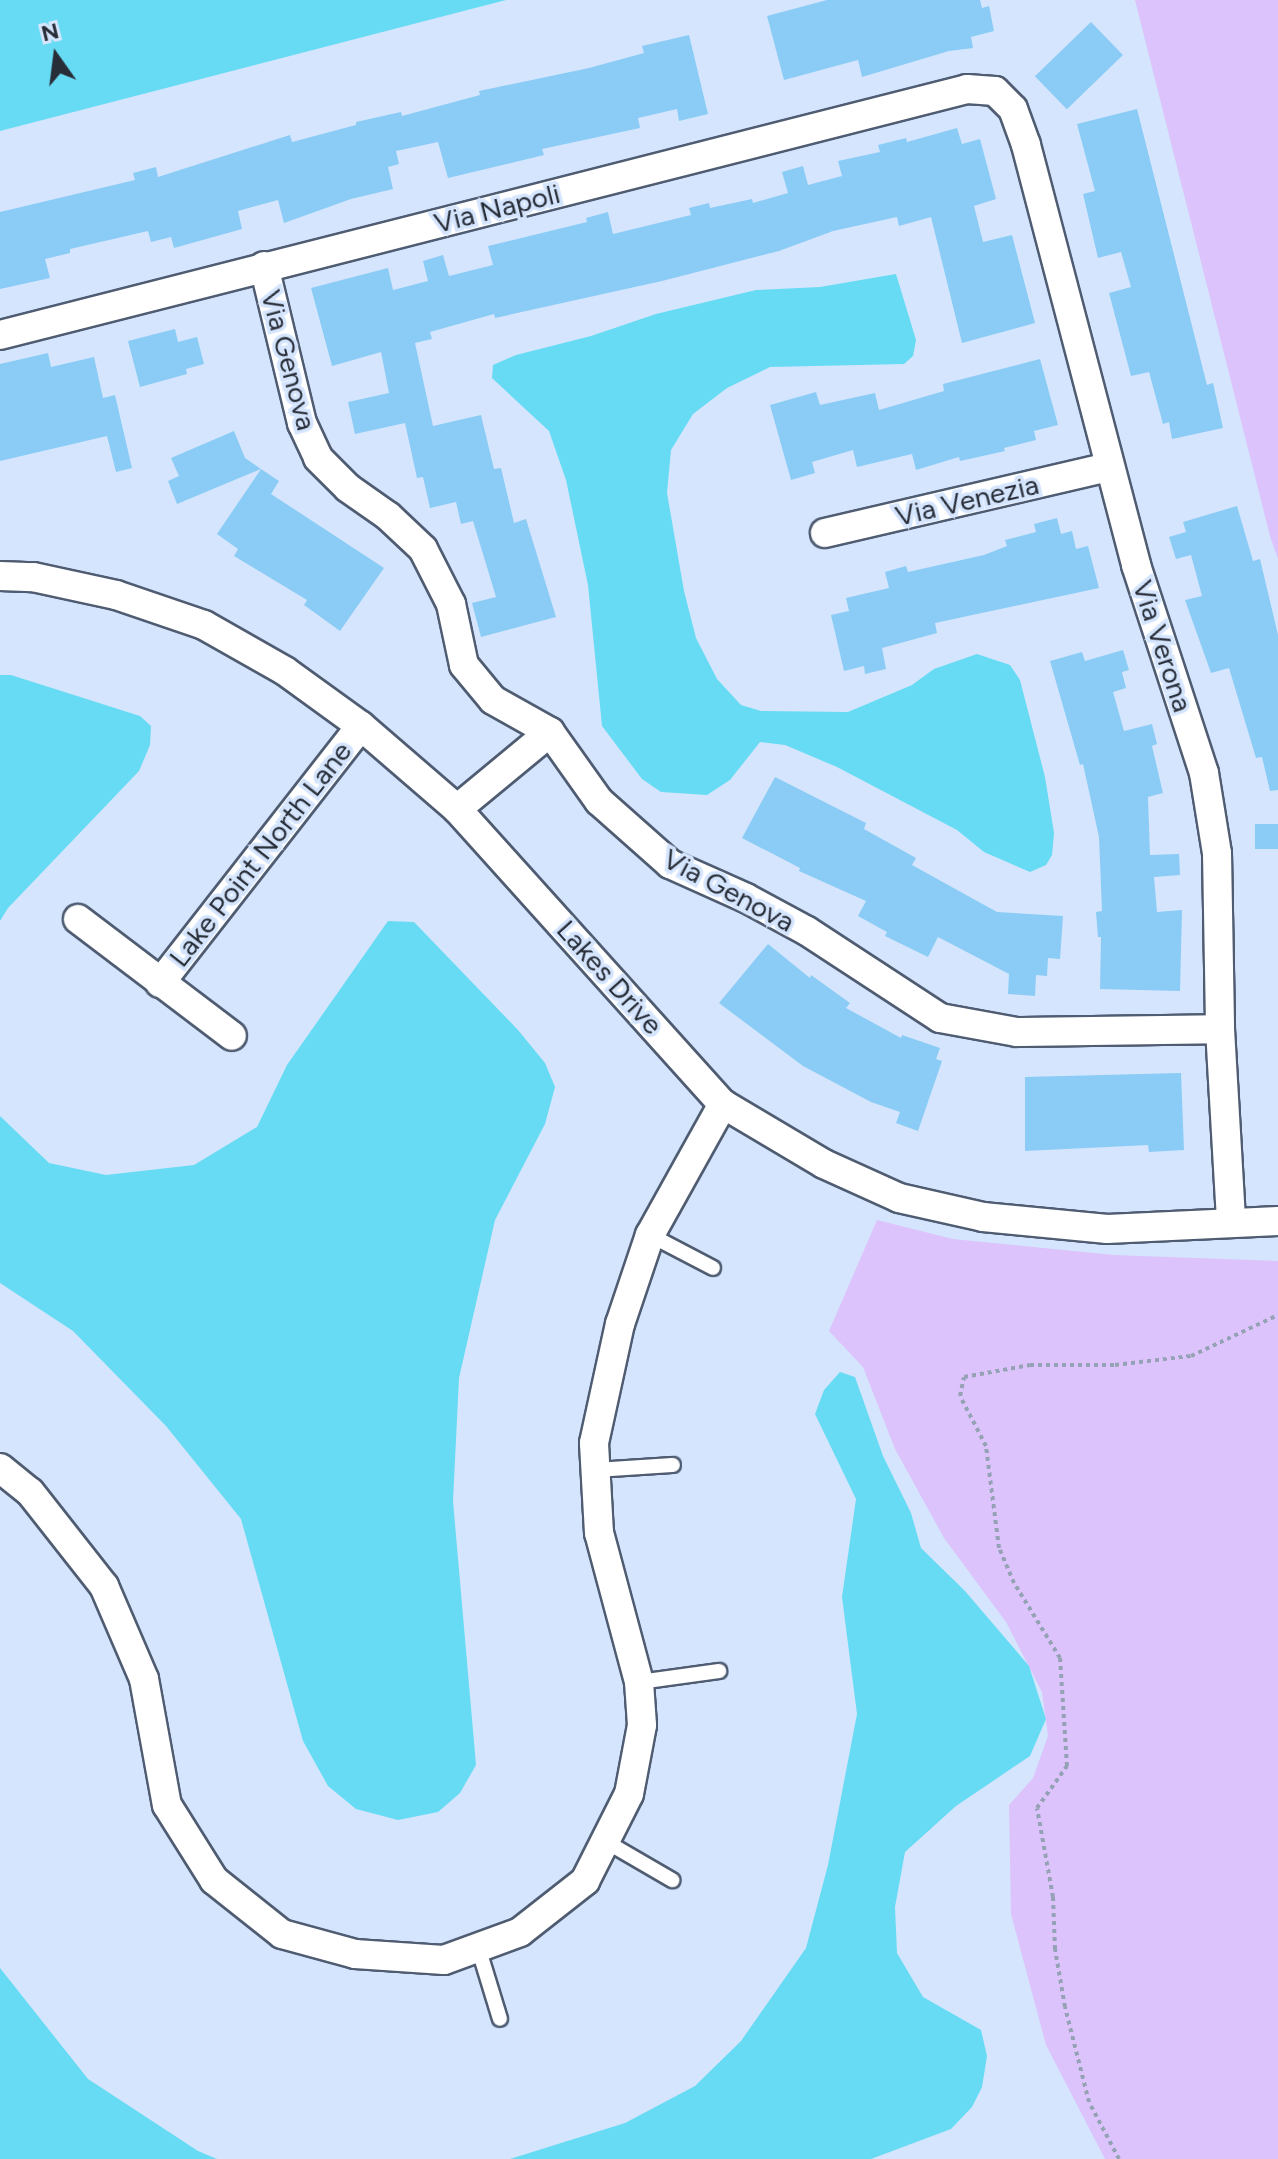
<!DOCTYPE html>
<style>
body{margin:0}
#map{position:relative;width:1278px;height:2159px;overflow:hidden;background:#d5e5fe;font-family:Figtree,sans-serif}
div>[style]{position:absolute}
[style*='--x']{left:calc(var(--x)*1px);top:calc(var(--y)*1px);width:calc(var(--w)*1px);rotate:calc(var(--a)*1deg)}
.green>*{inset:0;background:#dcc3fb}
.water>*{inset:0;background:#67dbf4}
.building>*{inset:0;background:#8accf5;transform-origin:0 0}
.path>*{height:4px;margin-top:-2px;transform-origin:0;background:repeating-linear-gradient(90deg,#95a2b5 0 4px,transparent 0 8px)}
.roads{filter:drop-shadow(2px 0 #4f5c71) drop-shadow(-2px 0 #4f5c71) drop-shadow(0 2px #4f5c71) drop-shadow(0 -2px #4f5c71)}
.service>*{height:14px;margin:-7px;padding:0 7px;transform-origin:7px;border-radius:7px;background:#fff}
.minor>*{height:28px;margin:-14px;padding:0 14px;transform-origin:14px;border-radius:14px;background:#fff}
span{translate:-50% -50%;white-space:nowrap;text-align:center;line-height:1.15;-webkit-text-stroke:7px #d5e5fe;paint-order:stroke}
.street-label{font-size:28px;color:#282e38}
.north{position:absolute;left:16px;top:16px;width:80px;height:80px;-webkit-text-stroke:6px #d5e5fe;paint-order:stroke;rotate:346deg;font-size:22px;font-weight:700;line-height:32px;text-align:center;color:#282e38}
.north::after{content:'';display:block;margin:auto;width:28px;height:36px;background:#282e38;clip-path:polygon(50% 0,100% 100%,50% 72%,0 100%)}
</style>
<div id="map">
<div class="green">
<i style="clip-path:polygon(1135px 0,1278px 0,1278px 559px,1270px 536px)"></i>
<i style="clip-path:polygon(877px 1220px,953px 1239px,1114px 1255px,1278px 1261px,1278px 2159px,1105px 2159px,1046px 2045px,1011px 1914px,1009px 1805px,1033px 1778px,1048px 1736px,1042px 1692px,1006px 1622px,944px 1538px,895px 1449px,863px 1367px,829px 1331px)"></i>
</div>
<div class="water">
<i style="clip-path:polygon(0 0,506px 0,0 131px)"></i>
<i style="clip-path:polygon(896px 274px,916px 340px,913px 356px,904px 364px,770px 367px,727px 388px,693px 414px,671px 450px,667px 493px,684px 591px,696px 638px,717px 679px,741px 705px,761px 711px,848px 712px,912px 685px,934px 669px,977px 654px,1010px 665px,1020px 680px,1045px 777px,1054px 833px,1052px 855px,1046px 865px,1030px 872px,984px 852px,957px 830px,837px 767px,785px 745px,760px 742px,730px 780px,707px 795px,661px 792px,642px 779px,602px 726px,588px 585px,566px 480px,549px 431px,492px 378px,493px 365px,516px 355px,591px 336px,656px 314px,756px 290px,820px 287px)"></i>
<i style="clip-path:polygon(0 675px,11px 675px,140px 716px,151px 726px,150px 745px,139px 771px,8px 908px,0 921px)"></i>
<i style="clip-path:polygon(388px 921px,414px 922px,518px 1030px,545px 1063px,555px 1087px,545px 1124px,495px 1220px,459px 1378px,453px 1501px,476px 1765px,460px 1793px,438px 1812px,398px 1820px,356px 1809px,328px 1786px,303px 1741px,241px 1519px,166px 1426px,73px 1331px,0 1283px,0 1116px,49px 1163px,106px 1175px,194px 1165px,257px 1127px,287px 1065px)"></i>
<i style="clip-path:polygon(840px 1372px,855px 1377px,883px 1456px,911px 1513px,921px 1548px,965px 1591px,1029px 1666px,1046px 1719px,1030px 1756px,956px 1806px,905px 1852px,895px 1907px,897px 1953px,923px 1997px,981px 2030px,987px 2056px,982px 2087px,972px 2107px,951px 2129px,871px 2159px,510px 2159px,625px 2123px,695px 2086px,741px 2041px,806px 1948px,828px 1865px,857px 1714px,842px 1597px,856px 1499px,815px 1414px,824px 1390px)"></i>
<i style="clip-path:polygon(0 1968px,88px 2079px,198px 2151px,217px 2159px,0 2159px)"></i>
</div>
<div class="building">
<i style="clip-path:polygon(827px 0,980px 0,982px 8px,989px 6px,994px 31px,971px 37px,973px 48px,949px 51px,862px 77px,858px 60px,784px 80px,767px 16px)"></i>
<i style="left:1091px;top:22px;width:46px;height:78px;rotate:46deg"></i>
<i style="clip-path:polygon(689px 35px,708px 114px,679px 121px,677px 109px,638px 118px,640px 128px,542px 149px,544px 155px,448px 178px,438px 142px,396px 151px,399px 164px,388px 167px,393px 189px,351px 199px,284px 223px,278px 200px,238px 211px,242px 229px,174px 248px,171px 237px,151px 242px,148px 231px,70px 249px,70px 253px,45px 259px,50px 278px,0 289px,0 212px,135px 180px,133px 173px,156px 167px,158px 177px,290px 135px,292px 142px,356px 125px,356px 122px,401px 112px,402px 116px,480px 95px,479px 91px,589px 68px,644px 53px,642px 46px)"></i>
<i style="clip-path:polygon(1137px 109px,1207px 385px,1213px 383px,1223px 428px,1172px 439px,1169px 422px,1163px 424px,1149px 372px,1131px 376px,1109px 293px,1131px 287px,1121px 252px,1098px 258px,1083px 194px,1095px 191px,1077px 124px)"></i>
<i style="clip-path:polygon(957px 128px,962px 144px,980px 139px,996px 199px,974px 206px,983px 242px,1012px 235px,1035px 323px,962px 343px,931px 217px,899px 226px,897px 217px,833px 231px,779px 251px,662px 281px,495px 318px,494px 314px,430px 332px,432px 339px,415px 343px,433px 426px,481px 415px,494px 469px,501px 468px,514px 523px,526px 519px,556px 617px,481px 637px,472px 603px,496px 597px,473px 521px,461px 524px,456px 502px,430px 508px,423px 477px,417px 478px,405px 423px,355px 434px,348px 402px,389px 393px,381px 352px,332px 366px,311px 288px,388px 268px,393px 290px,428px 281px,423px 261px,443px 255px,449px 276px,493px 265px,488px 246px,587px 222px,586px 218px,608px 212px,613px 234px,691px 215px,689px 208px,709px 203px,710px 208px,752px 199px,753px 203px,788px 193px,782px 172px,803px 166px,808px 185px,842px 176px,838px 161px,880px 152px,878px 145px,906px 138px,907px 142px)"></i>
<i style="clip-path:polygon(175px 329px,178px 342px,197px 337px,204px 364px,186px 369px,187px 374px,140px 387px,128px 341px)"></i>
<i style="clip-path:polygon(48px 353px,51px 367px,94px 357px,103px 398px,115px 395px,132px 468px,116px 472px,107px 436px,0 461px,0 364px)"></i>
<i style="clip-path:polygon(1040px 359px,1058px 425px,1034px 431px,1036px 440px,1004px 448px,1005px 451px,960px 461px,959px 457px,916px 470px,912px 454px,857px 467px,853px 450px,812px 462px,815px 473px,791px 480px,770px 405px,816px 392px,820px 405px,875px 393px,879px 410px,944px 391px,943px 384px)"></i>
<i style="clip-path:polygon(234px 431px,245px 458px,261px 469px,177px 504px,168px 481px,179px 476px,171px 458px)"></i>
<i style="clip-path:polygon(261px 469px,279px 481px,271px 494px,384px 568px,340px 631px,304px 605px,307px 600px,234px 556px,238px 549px,217px 534px)"></i>
<i style="clip-path:polygon(1237px 506px,1253px 561px,1260px 559px,1278px 635px,1278px 790px,1270px 791px,1262px 757px,1256px 758px,1229px 668px,1211px 673px,1185px 600px,1202px 596px,1191px 555px,1176px 559px,1169px 537px,1186px 532px,1183px 522px)"></i>
<i style="clip-path:polygon(1057px 518px,1061px 534px,1072px 531px,1076px 549px,1088px 546px,1099px 588px,935px 623px,937px 633px,882px 648px,886px 669px,865px 674px,864px 666px,844px 671px,831px 615px,849px 611px,846px 598px,889px 588px,885px 572px,906px 566px,908px 572px,984px 555px,1007px 546px,1005px 540px,1036px 532px,1034px 524px)"></i>
<i style="clip-path:polygon(1123px 650px,1129px 670px,1122px 672px,1126px 688px,1113px 692px,1124px 731px,1152px 724px,1157px 744px,1152px 746px,1163px 793px,1148px 797px,1150px 855px,1179px 854px,1180px 875px,1154px 877px,1157px 912px,1182px 910px,1180px 991px,1100px 989px,1101px 937px,1098px 937px,1096px 912px,1102px 911px,1099px 837px,1083px 764px,1080px 765px,1050px 661px,1082px 652px,1085px 661px)"></i>
<i style="clip-path:polygon(775px 777px,866px 823px,864px 829px,916px 858px,912px 865px,997px 912px,1063px 916px,1060px 959px,1048px 958px,1047px 976px,1036px 975px,1035px 996px,1008px 994px,1009px 974px,938px 937px,928px 957px,885px 936px,887px 932px,858px 916px,866px 901px,799px 871px,800px 868px,742px 838px)"></i>
<i style="left:1278px;top:824px;width:25px;height:23px;rotate:90deg"></i>
<i style="clip-path:polygon(768px 944px,810px 978px,811px 975px,850px 1003px,846px 1008px,901px 1038px,902px 1035px,940px 1048px,936px 1059px,942px 1061px,918px 1131px,896px 1123px,900px 1112px,871px 1102px,803px 1066px,719px 1003px)"></i>
<i style="clip-path:polygon(1181px 1073px,1184px 1150px,1149px 1152px,1148px 1145px,1025px 1151px,1025px 1077px)"></i>
</div>
<div class="path">
<i style="--x:1119;--y:2159;--w:64;--a:-117.8"></i>
<i style="--x:1089;--y:2102;--w:98;--a:-104.2"></i>
<i style="--x:1065;--y:2007;--w:59;--a:-99.8"></i>
<i style="--x:1055;--y:1949;--w:52;--a:-92.2"></i>
<i style="--x:1053;--y:1897;--w:90;--a:-100.2"></i>
<i style="--x:1037;--y:1808;--w:52;--a:-54.5"></i>
<i style="--x:1067;--y:1766;--w:108;--a:-93.7"></i>
<i style="--x:1060;--y:1658;--w:88;--a:-121.5"></i>
<i style="--x:1014;--y:1583;--w:38;--a:-113"></i>
<i style="--x:999;--y:1548;--w:103;--a:-97.3"></i>
<i style="--x:986;--y:1446;--w:56;--a:-117.5"></i>
<i style="--x:960;--y:1396;--w:19;--a:-78"></i>
<i style="--x:964;--y:1377;--w:67;--a:-10.3"></i>
<i style="--x:1030;--y:1365;--w:85;--a:0"></i>
<i style="--x:1115;--y:1365;--w:77;--a:-6.8"></i>
<i style="--x:1191;--y:1356;--w:96;--a:-25.2"></i>
</div>
<div class="roads">
<div class="service">
<i style="--x:650;--y:1235;--w:71;--a:27.6"></i>
<i style="--x:595;--y:1470;--w:78;--a:-3.7"></i>
<i style="--x:639;--y:1682;--w:81;--a:-7.8"></i>
<i style="--x:605;--y:1841;--w:78;--a:30.2"></i>
<i style="--x:478;--y:1947;--w:75;--a:73"></i>
</div>
<div class="minor">
<i style="--x:264;--y:266;--w:162;--a:76.4"></i>
<i style="--x:302;--y:423;--w:38;--a:65"></i>
<i style="--x:318;--y:458;--w:42;--a:45"></i>
<i style="--x:348;--y:488;--w:49;--a:35"></i>
<i style="--x:388;--y:516;--w:48;--a:43.3"></i>
<i style="--x:423;--y:549;--w:62;--a:63"></i>
<i style="--x:451;--y:604;--w:62;--a:78"></i>
<i style="--x:464;--y:665;--w:45;--a:50.4"></i>
<i style="--x:493;--y:700;--w:65;--a:29.3"></i>
<i style="--x:550;--y:732;--w:85;--a:54.6"></i>
<i style="--x:599;--y:801;--w:95;--a:41.6"></i>
<i style="--x:670;--y:864;--w:83;--a:24.1"></i>
<i style="--x:746;--y:898;--w:69;--a:28.4"></i>
<i style="--x:807;--y:931;--w:159;--a:33.2"></i>
<i style="--x:940;--y:1018;--w:78;--a:10.3"></i>
<i style="--x:1017;--y:1032;--w:203;--a:-0.8"></i>
<i style="--x:0;--y:335;--w:998;--a:-14.27"></i>
<i style="--x:967;--y:89;--w:28;--a:4"></i>
<i style="--x:995;--y:91;--w:25;--a:45"></i>
<i style="--x:1013;--y:109;--w:38;--a:70"></i>
<i style="--x:1026;--y:145;--w:434;--a:75.3"></i>
<i style="--x:1136;--y:565;--w:219;--a:71.9"></i>
<i style="--x:1204;--y:773;--w:81;--a:80.8"></i>
<i style="--x:1217;--y:853;--w:176;--a:89"></i>
<i style="--x:1220;--y:1029;--w:193;--a:86.7"></i>
<i style="--x:825;--y:533;--w:292;--a:-13.1"></i>
<i style="--x:0;--y:576;--w:33;--a:2"></i>
<i style="--x:33;--y:577;--w:85;--a:12.2"></i>
<i style="--x:116;--y:595;--w:93;--a:18.8"></i>
<i style="--x:204;--y:625;--w:93;--a:29.6"></i>
<i style="--x:285;--y:671;--w:94;--a:35.9"></i>
<i style="--x:361;--y:726;--w:127;--a:40.8"></i>
<i style="--x:457;--y:809;--w:397;--a:48"></i>
<i style="--x:723;--y:1104;--w:117;--a:30.7"></i>
<i style="--x:824;--y:1164;--w:82;--a:24.4"></i>
<i style="--x:899;--y:1198;--w:86;--a:12.7"></i>
<i style="--x:983;--y:1217;--w:125;--a:5.5"></i>
<i style="--x:1107;--y:1229;--w:171;--a:-2.7"></i>
<i style="--x:457;--y:809;--w:121;--a:-39.6"></i>
<i style="--x:78;--y:919;--w:193;--a:37.2"></i>
<i style="--x:160;--y:983;--w:326;--a:-52"></i>
<i style="--x:0;--y:1468;--w:38;--a:39"></i>
<i style="--x:30;--y:1492;--w:120;--a:51.8"></i>
<i style="--x:104;--y:1586;--w:101;--a:66.7"></i>
<i style="--x:144;--y:1679;--w:128;--a:79.7"></i>
<i style="--x:167;--y:1805;--w:89;--a:57.9"></i>
<i style="--x:214;--y:1880;--w:87;--a:38.5"></i>
<i style="--x:282;--y:1934;--w:76;--a:15.3"></i>
<i style="--x:355;--y:1954;--w:89;--a:3.9"></i>
<i style="--x:444;--y:1960;--w:81;--a:-20.2"></i>
<i style="--x:520;--y:1932;--w:83;--a:-38.1"></i>
<i style="--x:585;--y:1881;--w:97;--a:-63.2"></i>
<i style="--x:629;--y:1794;--w:70;--a:-79.3"></i>
<i style="--x:642;--y:1725;--w:43;--a:-94"></i>
<i style="--x:639;--y:1682;--w:154;--a:-105"></i>
<i style="--x:599;--y:1533;--w:90;--a:-93.2"></i>
<i style="--x:594;--y:1443;--w:122;--a:-77.7"></i>
<i style="--x:620;--y:1324;--w:94;--a:-71.4"></i>
<i style="--x:650;--y:1235;--w:150;--a:-60.9"></i>
</div>
</div>
<div class="street-label">
<span style="left:497px;top:208px;rotate:-14deg">Via Napoli</span>
<span style="left:289px;top:360px;rotate:75deg">Via Genova</span>
<span style="left:967px;top:500px;rotate:-13deg">Via Venezia</span>
<span style="left:1163px;top:646px;rotate:72deg">Via Verona</span>
<span style="left:260px;top:854px;rotate:-52deg">Lake Point North Lane</span>
<span style="left:729px;top:890px;rotate:28deg">Via Genova</span>
<span style="left:610px;top:977px;rotate:48deg">Lakes Drive</span>
</div>
<div class="north">N</div>
</div>
